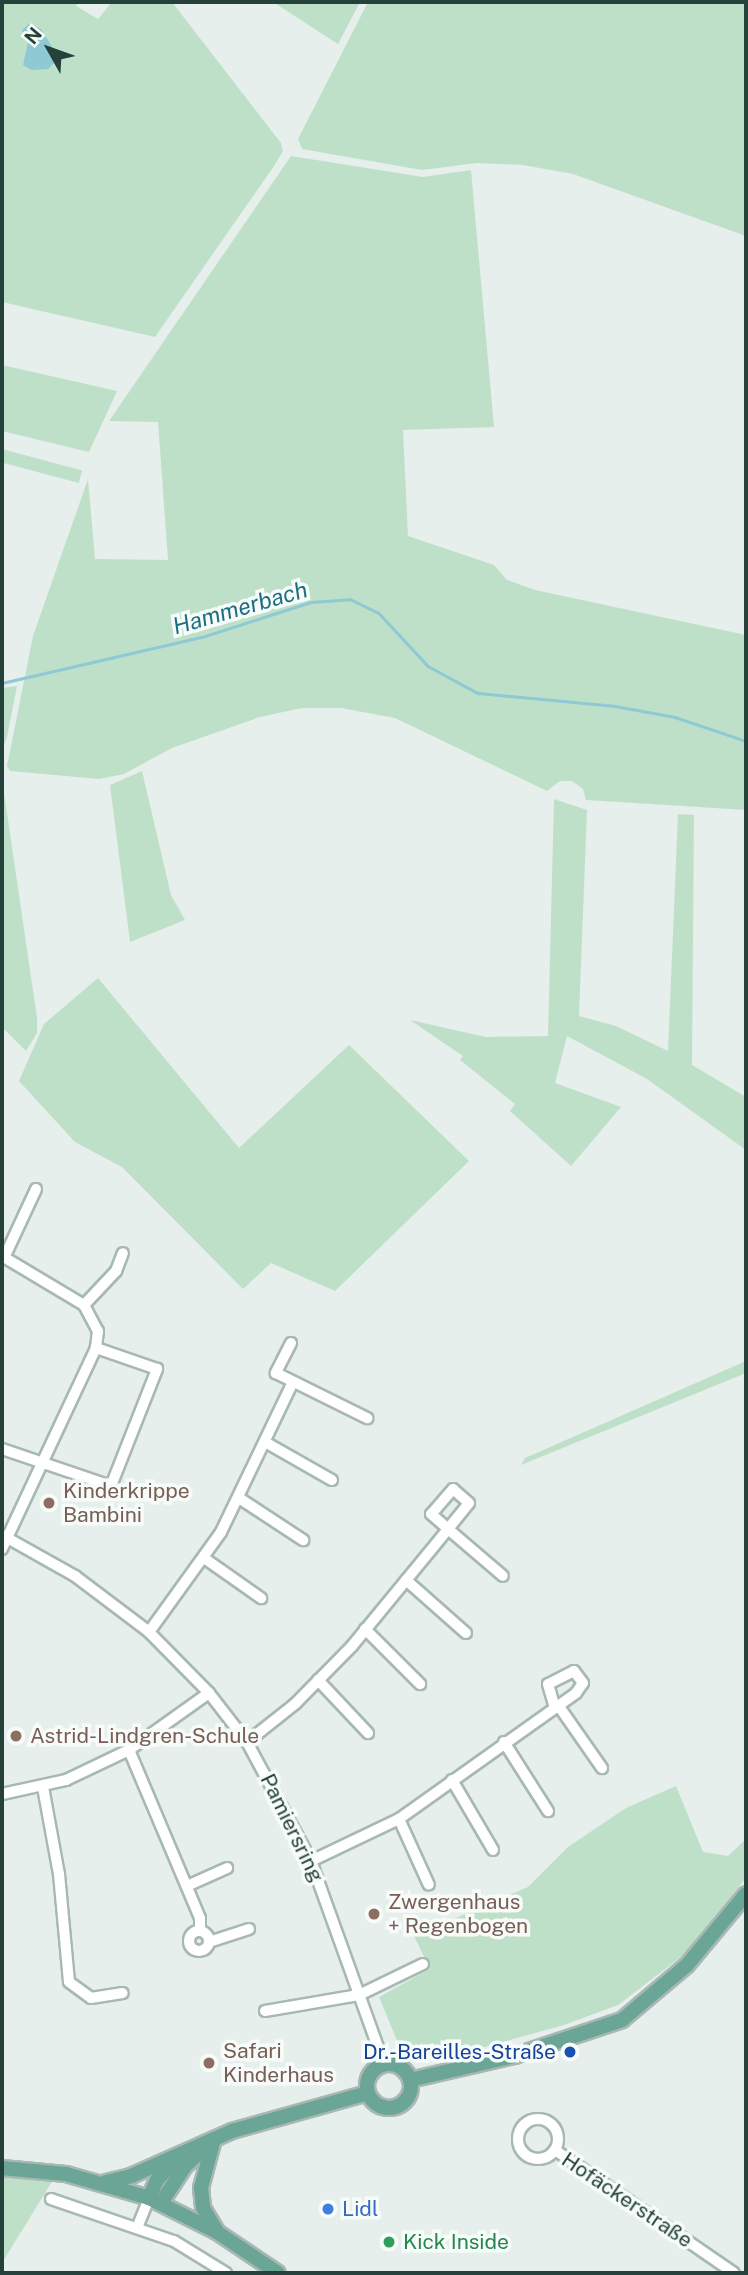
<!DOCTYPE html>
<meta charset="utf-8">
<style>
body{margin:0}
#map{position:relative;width:748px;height:2275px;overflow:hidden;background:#e6efeb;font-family:"Public Sans",sans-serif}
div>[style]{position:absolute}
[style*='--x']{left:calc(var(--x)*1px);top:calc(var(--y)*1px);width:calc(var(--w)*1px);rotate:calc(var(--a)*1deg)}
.green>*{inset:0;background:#bfe0c8;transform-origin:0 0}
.water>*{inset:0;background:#8ec9d4}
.stream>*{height:2.5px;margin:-1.25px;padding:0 1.25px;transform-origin:1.25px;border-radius:1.25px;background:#8ec9d4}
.roads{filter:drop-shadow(2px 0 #a8b8b2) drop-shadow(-2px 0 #a8b8b2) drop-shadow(0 2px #a8b8b2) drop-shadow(0 -2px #a8b8b2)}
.minor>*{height:10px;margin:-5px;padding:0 5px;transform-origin:5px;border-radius:5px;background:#fff}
.minor>.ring{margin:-5px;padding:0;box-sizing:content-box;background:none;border:10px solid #fff;border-radius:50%}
.major>*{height:14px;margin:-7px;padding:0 7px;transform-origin:7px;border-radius:7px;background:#6aa596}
.major>.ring{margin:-7px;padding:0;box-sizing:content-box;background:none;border:14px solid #6aa596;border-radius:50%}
.dots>*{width:19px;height:19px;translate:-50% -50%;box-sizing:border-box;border:4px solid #f7fbf9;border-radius:50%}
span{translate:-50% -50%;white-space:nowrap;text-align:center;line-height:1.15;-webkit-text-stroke:7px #f7fbf9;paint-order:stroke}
.education-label{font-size:21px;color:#785e54}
.left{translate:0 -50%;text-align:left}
.street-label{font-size:21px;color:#24423a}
.transit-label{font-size:21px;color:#164399}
.right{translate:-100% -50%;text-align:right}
.shop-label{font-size:21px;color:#366cbe}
.leisure-label{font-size:21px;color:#27864d}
.water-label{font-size:23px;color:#1c6f80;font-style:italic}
.frame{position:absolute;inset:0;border:4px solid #24423a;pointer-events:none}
.north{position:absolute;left:14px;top:14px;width:70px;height:70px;-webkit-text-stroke:5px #f7fbf9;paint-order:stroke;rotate:310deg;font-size:19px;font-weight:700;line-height:28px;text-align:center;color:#24423a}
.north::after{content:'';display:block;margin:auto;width:24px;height:32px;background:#24423a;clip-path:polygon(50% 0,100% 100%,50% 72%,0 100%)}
</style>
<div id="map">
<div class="green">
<i style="clip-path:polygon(2px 2px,78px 2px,76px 6px,98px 19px,112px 2px,172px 2px,281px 143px,283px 151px,274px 166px,155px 337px,2px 302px)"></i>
<i style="clip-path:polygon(273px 2px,360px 2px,338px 44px)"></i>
<i style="clip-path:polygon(368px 2px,746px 2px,746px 236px,573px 174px,523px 165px,477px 163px,422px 170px,302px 149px,298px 139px)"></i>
<i style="clip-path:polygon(291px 156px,423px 177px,471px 170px,494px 427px,403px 430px,408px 536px,494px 565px,507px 580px,535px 590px,746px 635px,746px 810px,586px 800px,583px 789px,572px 781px,560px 781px,547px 791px,395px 718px,341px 708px,302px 708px,260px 717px,172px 748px,124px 774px,99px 779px,10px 771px,7px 766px,33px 636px,88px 479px,95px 559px,168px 560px,158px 422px,109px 421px)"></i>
<i style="clip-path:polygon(2px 365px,117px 391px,89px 452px,2px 431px)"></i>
<i style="left:2px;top:449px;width:83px;height:13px;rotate:15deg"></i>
<i style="clip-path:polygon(17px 686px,7px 737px,2px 750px,2px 688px)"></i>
<i style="clip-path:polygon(142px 771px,171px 895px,185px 920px,130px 942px,110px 785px)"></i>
<i style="clip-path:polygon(2px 779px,37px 1018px,37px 1033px,26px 1051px,2px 1027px)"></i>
<i style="clip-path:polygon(554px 799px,587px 810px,579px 1016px,616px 1026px,668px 1051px,678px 814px,694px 815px,692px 1065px,746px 1097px,746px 1150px,647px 1079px,567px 1036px,555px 1083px,621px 1107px,571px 1166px,510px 1111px,515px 1104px,460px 1060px,463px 1056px,410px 1020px,486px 1037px,548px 1036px)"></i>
<i style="clip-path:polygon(98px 978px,239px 1148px,349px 1045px,469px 1161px,335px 1291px,271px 1263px,243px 1289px,122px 1167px,75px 1142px,19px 1081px,44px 1024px)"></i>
<i style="clip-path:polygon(746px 1361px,746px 1373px,521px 1465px,525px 1458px)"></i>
<i style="clip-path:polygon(676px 1786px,703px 1852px,728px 1856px,746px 1839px,746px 1878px,681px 1957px,618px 2005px,564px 2025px,437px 2060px,433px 2054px,412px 2060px,403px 2055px,379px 1997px,430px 1969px,414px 1936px,528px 1887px,568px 1847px,626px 1808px)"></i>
<i style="clip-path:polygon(2px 2175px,53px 2180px,2px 2263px)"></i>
</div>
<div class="water">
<i style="clip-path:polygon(29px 24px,41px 29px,59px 58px,48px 69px,32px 70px,23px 65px,28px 42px,22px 30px)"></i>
</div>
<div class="stream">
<i style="--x:2;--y:3;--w:1;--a:-90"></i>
<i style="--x:2;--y:683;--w:205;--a:-13"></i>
<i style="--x:202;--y:637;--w:114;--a:-17.8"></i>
<i style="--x:311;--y:602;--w:39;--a:-4"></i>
<i style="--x:350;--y:599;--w:32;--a:26"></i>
<i style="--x:379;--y:613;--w:72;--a:47.2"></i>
<i style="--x:428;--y:666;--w:57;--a:28.4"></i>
<i style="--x:478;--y:693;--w:138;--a:5.4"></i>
<i style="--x:615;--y:706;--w:61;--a:10.4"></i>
<i style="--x:675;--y:717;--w:75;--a:18.7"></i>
</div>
<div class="roads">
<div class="minor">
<i style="--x:2;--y:1256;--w:96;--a:30.9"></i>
<i style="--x:84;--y:1305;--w:30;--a:62"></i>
<i style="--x:98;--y:1331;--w:17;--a:97"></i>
<i style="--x:96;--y:1348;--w:222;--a:115.1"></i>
<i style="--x:4;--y:1258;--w:76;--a:-65.1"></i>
<i style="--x:84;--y:1305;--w:47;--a:-46.7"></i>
<i style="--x:116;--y:1271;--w:19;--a:-69"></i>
<i style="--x:291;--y:1343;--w:34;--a:117"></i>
<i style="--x:276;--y:1373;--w:102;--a:26.3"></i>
<i style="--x:265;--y:1442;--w:77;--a:29.6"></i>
<i style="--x:2;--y:1449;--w:115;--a:18.7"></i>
<i style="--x:111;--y:1486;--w:126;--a:-68.5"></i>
<i style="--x:157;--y:1369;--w:65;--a:-161"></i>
<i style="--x:239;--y:1498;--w:77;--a:33.3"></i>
<i style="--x:2;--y:1535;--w:84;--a:29.3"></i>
<i style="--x:75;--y:1576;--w:93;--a:37.1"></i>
<i style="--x:149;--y:1632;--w:86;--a:45.5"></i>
<i style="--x:209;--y:1693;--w:62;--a:52.2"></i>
<i style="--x:247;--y:1742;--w:135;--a:61.7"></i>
<i style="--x:311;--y:1861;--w:216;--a:70.2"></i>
<i style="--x:204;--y:1558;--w:70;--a:35.1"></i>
<i style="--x:406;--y:1580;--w:80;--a:41.5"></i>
<i style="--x:365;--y:1629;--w:78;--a:45"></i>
<i style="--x:149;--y:1632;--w:123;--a:-54.2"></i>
<i style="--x:221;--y:1532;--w:166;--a:-64.4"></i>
<i style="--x:318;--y:1680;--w:73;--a:46.7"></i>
<i style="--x:558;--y:1705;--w:77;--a:55.1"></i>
<i style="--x:247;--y:1742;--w:61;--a:-38.4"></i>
<i style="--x:295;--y:1704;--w:81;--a:-45.5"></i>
<i style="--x:352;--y:1646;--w:151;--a:-50.6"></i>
<i style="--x:448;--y:1529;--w:33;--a:-51"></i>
<i style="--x:469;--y:1503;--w:21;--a:-139"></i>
<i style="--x:453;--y:1489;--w:33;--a:131"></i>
<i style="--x:431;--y:1514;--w:23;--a:41"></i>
<i style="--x:448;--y:1529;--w:72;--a:40.5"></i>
<i style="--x:504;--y:1742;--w:82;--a:57.5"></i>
<i style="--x:129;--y:1750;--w:182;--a:67.1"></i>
<i style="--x:200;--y:1918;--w:13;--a:90"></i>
<i style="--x:452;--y:1780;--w:81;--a:59.6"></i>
<i style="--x:43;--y:1787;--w:88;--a:79.6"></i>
<i style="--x:59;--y:1874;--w:108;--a:84.7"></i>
<i style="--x:69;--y:1982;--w:27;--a:36"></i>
<i style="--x:91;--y:1998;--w:32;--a:-9"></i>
<i style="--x:2;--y:1794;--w:66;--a:-12.3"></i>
<i style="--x:66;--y:1780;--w:70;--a:-25.5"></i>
<i style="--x:129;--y:1750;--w:98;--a:-35.5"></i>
<i style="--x:399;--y:1819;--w:72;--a:65.6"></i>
<i style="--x:311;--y:1861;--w:98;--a:-25.5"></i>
<i style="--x:399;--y:1819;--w:217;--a:-35.4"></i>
<i style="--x:576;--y:1693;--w:12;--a:-55"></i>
<i style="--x:583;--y:1683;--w:15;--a:-127"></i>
<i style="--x:574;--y:1671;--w:29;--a:153"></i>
<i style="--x:548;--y:1684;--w:22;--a:74"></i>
<i style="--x:187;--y:1886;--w:44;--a:-24.2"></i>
<i class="ring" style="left:189px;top:1931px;width:10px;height:10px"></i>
<i style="--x:209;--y:1942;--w:42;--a:-18"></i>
<i style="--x:265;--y:2011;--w:95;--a:-9.7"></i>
<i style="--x:359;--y:1995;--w:71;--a:-25.8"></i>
<i class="ring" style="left:518px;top:2119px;width:30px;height:30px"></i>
<i style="--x:555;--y:2150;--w:217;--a:34.5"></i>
<i style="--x:51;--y:2199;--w:130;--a:18.9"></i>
<i style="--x:174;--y:2241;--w:61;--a:31.6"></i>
<i style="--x:137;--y:2228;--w:32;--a:-68"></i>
</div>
<div class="major">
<i class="ring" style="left:367px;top:2064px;width:30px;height:30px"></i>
<i style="--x:410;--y:2080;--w:107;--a:-13"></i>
<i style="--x:514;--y:2056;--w:114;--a:-18.4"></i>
<i style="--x:622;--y:2020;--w:85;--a:-40.2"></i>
<i style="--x:687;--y:1965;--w:92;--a:-50.3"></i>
<i style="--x:214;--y:2139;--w:51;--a:104.9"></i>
<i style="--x:201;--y:2188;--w:20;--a:84"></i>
<i style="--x:203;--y:2208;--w:26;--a:59"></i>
<i style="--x:2;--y:2168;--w:64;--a:5.4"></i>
<i style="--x:66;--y:2174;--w:86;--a:16.1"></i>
<i style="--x:149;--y:2198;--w:76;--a:26.6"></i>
<i style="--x:217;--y:2232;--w:73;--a:33.9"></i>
<i style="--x:106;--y:2182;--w:26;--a:-13"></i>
<i style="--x:131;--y:2176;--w:111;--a:-24"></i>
<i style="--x:232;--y:2131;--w:141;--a:-15.6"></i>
<i style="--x:149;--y:2198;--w:20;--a:-66"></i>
<i style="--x:157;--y:2180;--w:30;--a:-48"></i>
<i style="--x:161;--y:2203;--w:44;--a:-57"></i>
<i style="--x:185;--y:2166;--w:28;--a:-42"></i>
</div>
</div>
<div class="dots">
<i style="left:49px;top:1503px;background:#8d6e63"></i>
<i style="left:16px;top:1736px;background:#8d6e63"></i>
<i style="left:374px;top:1914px;background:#8d6e63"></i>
<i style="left:570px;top:2052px;background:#1a4fb4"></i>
<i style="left:209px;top:2063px;background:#8d6e63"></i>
<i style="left:328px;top:2209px;background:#3f7fe0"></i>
<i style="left:389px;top:2242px;background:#2e9e5b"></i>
</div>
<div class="education-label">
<span class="left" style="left:63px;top:1503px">Kinderkrippe<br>Bambini</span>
<span class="left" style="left:30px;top:1736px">Astrid-Lindgren-Schule</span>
<span class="left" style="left:388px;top:1914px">Zwergenhaus<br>+ Regenbogen</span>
<span class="left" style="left:223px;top:2063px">Safari<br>Kinderhaus</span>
</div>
<div class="street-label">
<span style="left:292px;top:1828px;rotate:64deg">Pamiersring</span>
<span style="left:627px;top:2200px;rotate:34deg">Hofäckerstraße</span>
</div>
<div class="transit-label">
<span class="right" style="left:556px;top:2052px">Dr.-Bareilles-Straße</span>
</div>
<div class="shop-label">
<span class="left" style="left:342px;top:2209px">Lidl</span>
</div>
<div class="leisure-label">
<span class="left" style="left:403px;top:2242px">Kick Inside</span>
</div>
<div class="water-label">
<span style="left:240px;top:608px;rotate:-16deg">Hammerbach</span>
</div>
<div class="frame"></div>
<div class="north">N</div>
</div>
